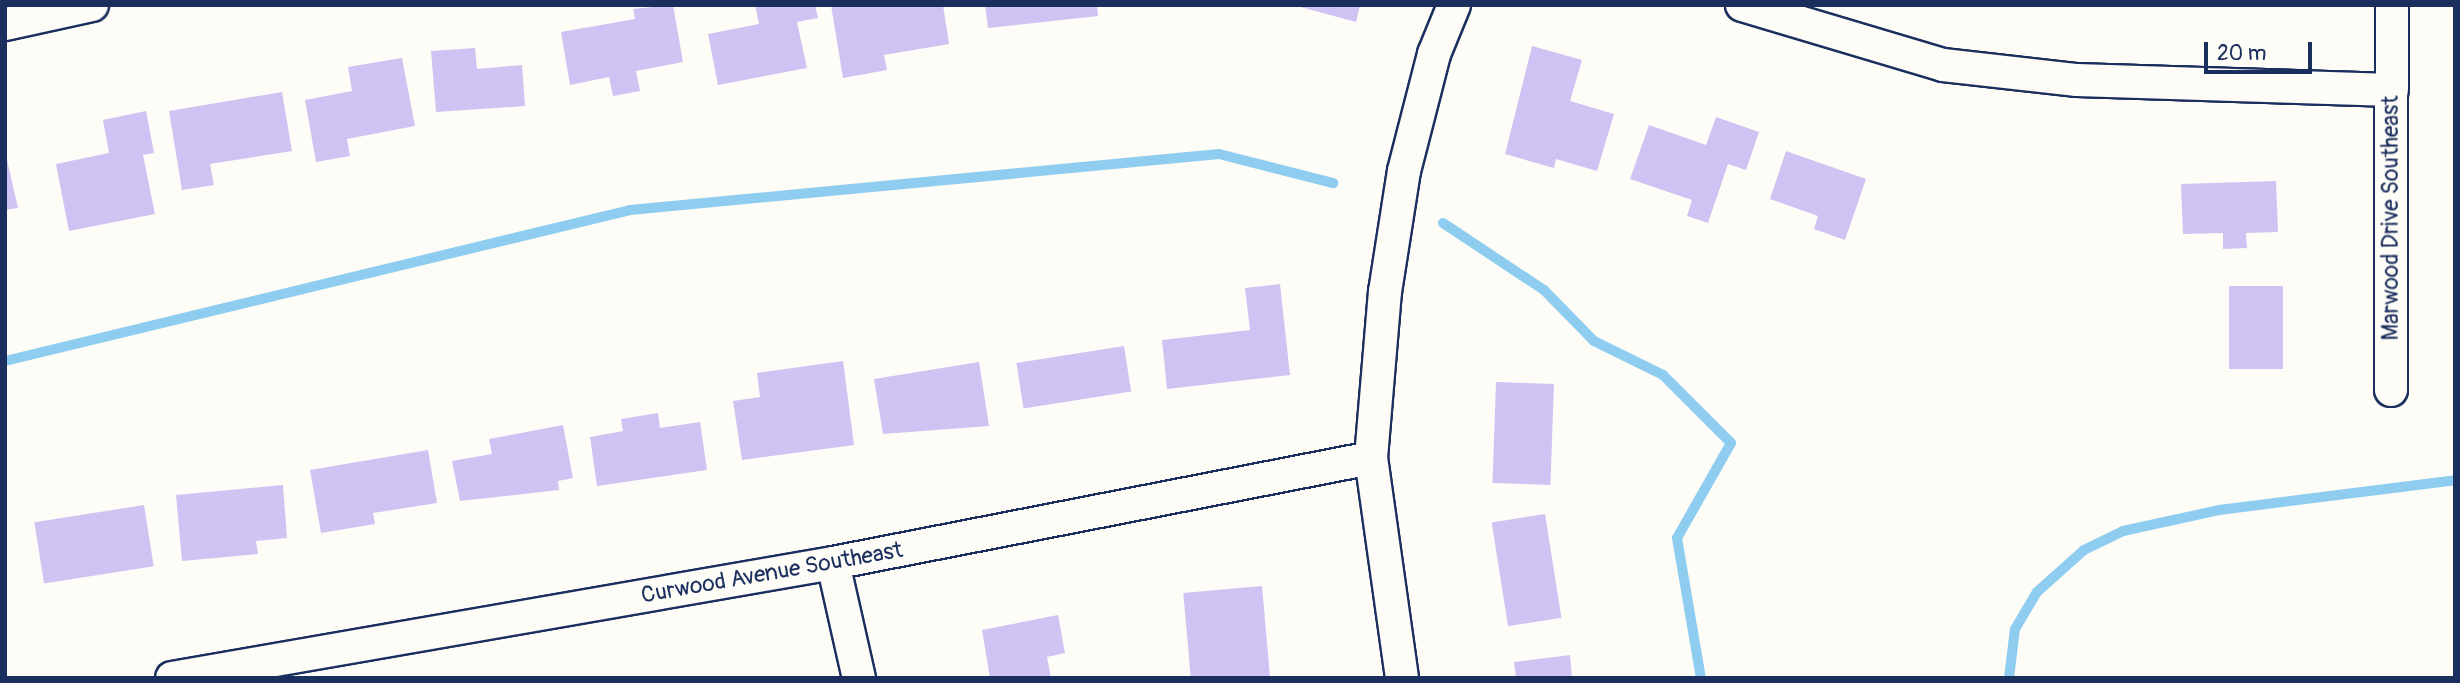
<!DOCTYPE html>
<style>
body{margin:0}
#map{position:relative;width:2460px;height:683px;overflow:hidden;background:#fdfcf7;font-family:Pangolin,sans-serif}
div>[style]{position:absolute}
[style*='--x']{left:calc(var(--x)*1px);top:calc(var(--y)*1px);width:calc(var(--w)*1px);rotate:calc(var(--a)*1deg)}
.stream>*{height:10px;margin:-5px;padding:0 5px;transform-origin:5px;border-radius:5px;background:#8ecdef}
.building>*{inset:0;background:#d1c2f4;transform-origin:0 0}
.roads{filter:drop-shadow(2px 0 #1b2f5e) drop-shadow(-2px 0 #1b2f5e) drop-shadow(0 2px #1b2f5e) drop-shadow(0 -2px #1b2f5e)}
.street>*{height:32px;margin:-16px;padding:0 16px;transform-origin:16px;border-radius:16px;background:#fdfcf7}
span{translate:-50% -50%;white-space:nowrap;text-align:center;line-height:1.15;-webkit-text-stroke:5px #fdfcf7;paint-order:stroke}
.street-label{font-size:23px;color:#1b2f5e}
.frame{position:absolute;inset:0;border:7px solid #1b2f5e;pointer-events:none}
.scale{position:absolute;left:2204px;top:42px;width:108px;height:32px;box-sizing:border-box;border:4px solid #1b2f5e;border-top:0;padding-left:9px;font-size:21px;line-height:24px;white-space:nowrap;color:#1b2f5e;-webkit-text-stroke:5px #fdfcf7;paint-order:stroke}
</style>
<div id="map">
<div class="stream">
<i style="--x:1443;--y:223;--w:121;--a:33.6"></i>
<i style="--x:1544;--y:290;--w:71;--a:45.6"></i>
<i style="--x:1594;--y:341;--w:77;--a:26.2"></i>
<i style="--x:1663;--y:375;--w:96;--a:45"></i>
<i style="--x:1731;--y:443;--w:109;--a:119.6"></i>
<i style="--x:1677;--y:538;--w:142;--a:80.3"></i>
<i style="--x:5;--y:361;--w:643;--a:-13.58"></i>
<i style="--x:630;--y:210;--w:592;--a:-5.43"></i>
<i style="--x:1219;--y:154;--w:118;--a:14.3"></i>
<i style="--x:2009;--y:678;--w:49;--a:-83"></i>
<i style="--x:2015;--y:629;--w:43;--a:-59.3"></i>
<i style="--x:2037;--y:592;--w:63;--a:-41.8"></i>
<i style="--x:2084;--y:550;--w:43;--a:-26"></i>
<i style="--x:2123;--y:531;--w:98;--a:-12.3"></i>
<i style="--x:2219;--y:510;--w:238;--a:-7.2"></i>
</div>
<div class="building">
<i style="clip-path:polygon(673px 5px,683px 62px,636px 71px,640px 91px,613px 96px,609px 77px,570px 85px,561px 32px,635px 19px,633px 9px)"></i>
<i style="clip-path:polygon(755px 5px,815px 5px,818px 18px,797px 22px,807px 68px,718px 85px,708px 34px,759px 24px)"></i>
<i style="clip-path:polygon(831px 5px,943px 5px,949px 44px,884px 55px,887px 70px,843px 78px)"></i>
<i style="clip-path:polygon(985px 5px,1097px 5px,1098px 16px,988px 28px)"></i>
<i style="clip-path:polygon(1293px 5px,1360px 5px,1356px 22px)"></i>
<i style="clip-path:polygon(1532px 46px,1582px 60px,1570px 101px,1614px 114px,1597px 171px,1556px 159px,1554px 168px,1505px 154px)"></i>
<i style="clip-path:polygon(475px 48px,477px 69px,522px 65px,525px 106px,436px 112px,431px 51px)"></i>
<i style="clip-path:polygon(402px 58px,415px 126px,347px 139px,350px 156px,316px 162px,305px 100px,352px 91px,348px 67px)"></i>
<i style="clip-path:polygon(282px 92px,292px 151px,210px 164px,214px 185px,182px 190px,169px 111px)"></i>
<i style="clip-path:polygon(146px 111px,154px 153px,143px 155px,155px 214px,69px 231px,56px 164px,109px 153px,103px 120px)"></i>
<i style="clip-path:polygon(1716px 117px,1759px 132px,1746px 170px,1728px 164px,1708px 223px,1687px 216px,1692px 200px,1630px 179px,1649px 125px,1706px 145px)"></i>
<i style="clip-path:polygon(5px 151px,18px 208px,5px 210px)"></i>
<i style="clip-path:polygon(1786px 151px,1866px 179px,1845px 240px,1814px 229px,1818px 216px,1770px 199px)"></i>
<i style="clip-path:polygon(2276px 181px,2278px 232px,2246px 233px,2247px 248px,2223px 249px,2223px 233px,2183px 234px,2181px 184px)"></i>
<i style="clip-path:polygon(1280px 284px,1290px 375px,1167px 389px,1162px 340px,1250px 330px,1245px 288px)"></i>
<i style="left:2229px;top:286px;width:54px;height:83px"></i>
<i style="left:1124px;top:346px;width:46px;height:109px;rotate:81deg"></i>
<i style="clip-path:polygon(843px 361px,854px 445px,742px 460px,733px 401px,760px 397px,757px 373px)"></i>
<i style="clip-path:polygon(979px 362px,989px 426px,883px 434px,874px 379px)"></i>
<i style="left:1496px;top:382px;width:58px;height:101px;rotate:2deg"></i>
<i style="clip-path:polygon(658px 413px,660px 428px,700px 422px,707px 470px,597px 486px,590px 437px,623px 431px,621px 419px)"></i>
<i style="clip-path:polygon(563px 425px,573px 478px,558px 481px,559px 490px,460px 501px,452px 461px,492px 454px,489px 439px)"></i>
<i style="clip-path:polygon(428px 450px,437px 503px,373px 513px,375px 524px,321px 533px,310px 470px)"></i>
<i style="clip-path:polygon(283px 485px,287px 538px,256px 541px,258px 554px,182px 561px,176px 495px)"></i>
<i style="left:144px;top:505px;width:62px;height:111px;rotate:81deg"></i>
<i style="left:1545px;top:514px;width:105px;height:54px;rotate:81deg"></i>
<i style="left:1262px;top:586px;width:92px;height:79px;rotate:85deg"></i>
<i style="clip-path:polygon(1058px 615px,1065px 653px,1047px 657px,1051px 678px,990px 678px,982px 630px)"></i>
<i style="clip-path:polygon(1570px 655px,1572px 678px,1516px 678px,1514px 662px)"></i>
</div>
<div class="roads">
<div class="street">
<i style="--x:1742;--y:5;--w:210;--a:16.6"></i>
<i style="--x:1943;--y:65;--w:135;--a:6.4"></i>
<i style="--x:2077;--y:80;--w:315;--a:1.8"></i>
<i style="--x:5;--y:24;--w:89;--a:-12.3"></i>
<i style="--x:2391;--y:390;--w:385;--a:-89.9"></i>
<i style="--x:833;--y:563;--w:118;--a:77.3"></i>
<i style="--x:172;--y:678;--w:671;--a:-9.87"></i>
<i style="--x:833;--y:563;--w:548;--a:-11.04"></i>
<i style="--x:1402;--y:678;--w:222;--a:-98"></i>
<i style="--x:1371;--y:458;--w:167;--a:-85.2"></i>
<i style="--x:1385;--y:292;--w:122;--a:-81.1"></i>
<i style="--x:1404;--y:171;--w:121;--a:-75.6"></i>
<i style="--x:1434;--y:54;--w:53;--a:-67.8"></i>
</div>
</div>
<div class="street-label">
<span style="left:2391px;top:218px;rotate:-90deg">Marwood Drive Southeast</span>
<span style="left:772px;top:573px;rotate:-10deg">Curwood Avenue Southeast</span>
</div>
<div class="frame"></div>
<div class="scale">20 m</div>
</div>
